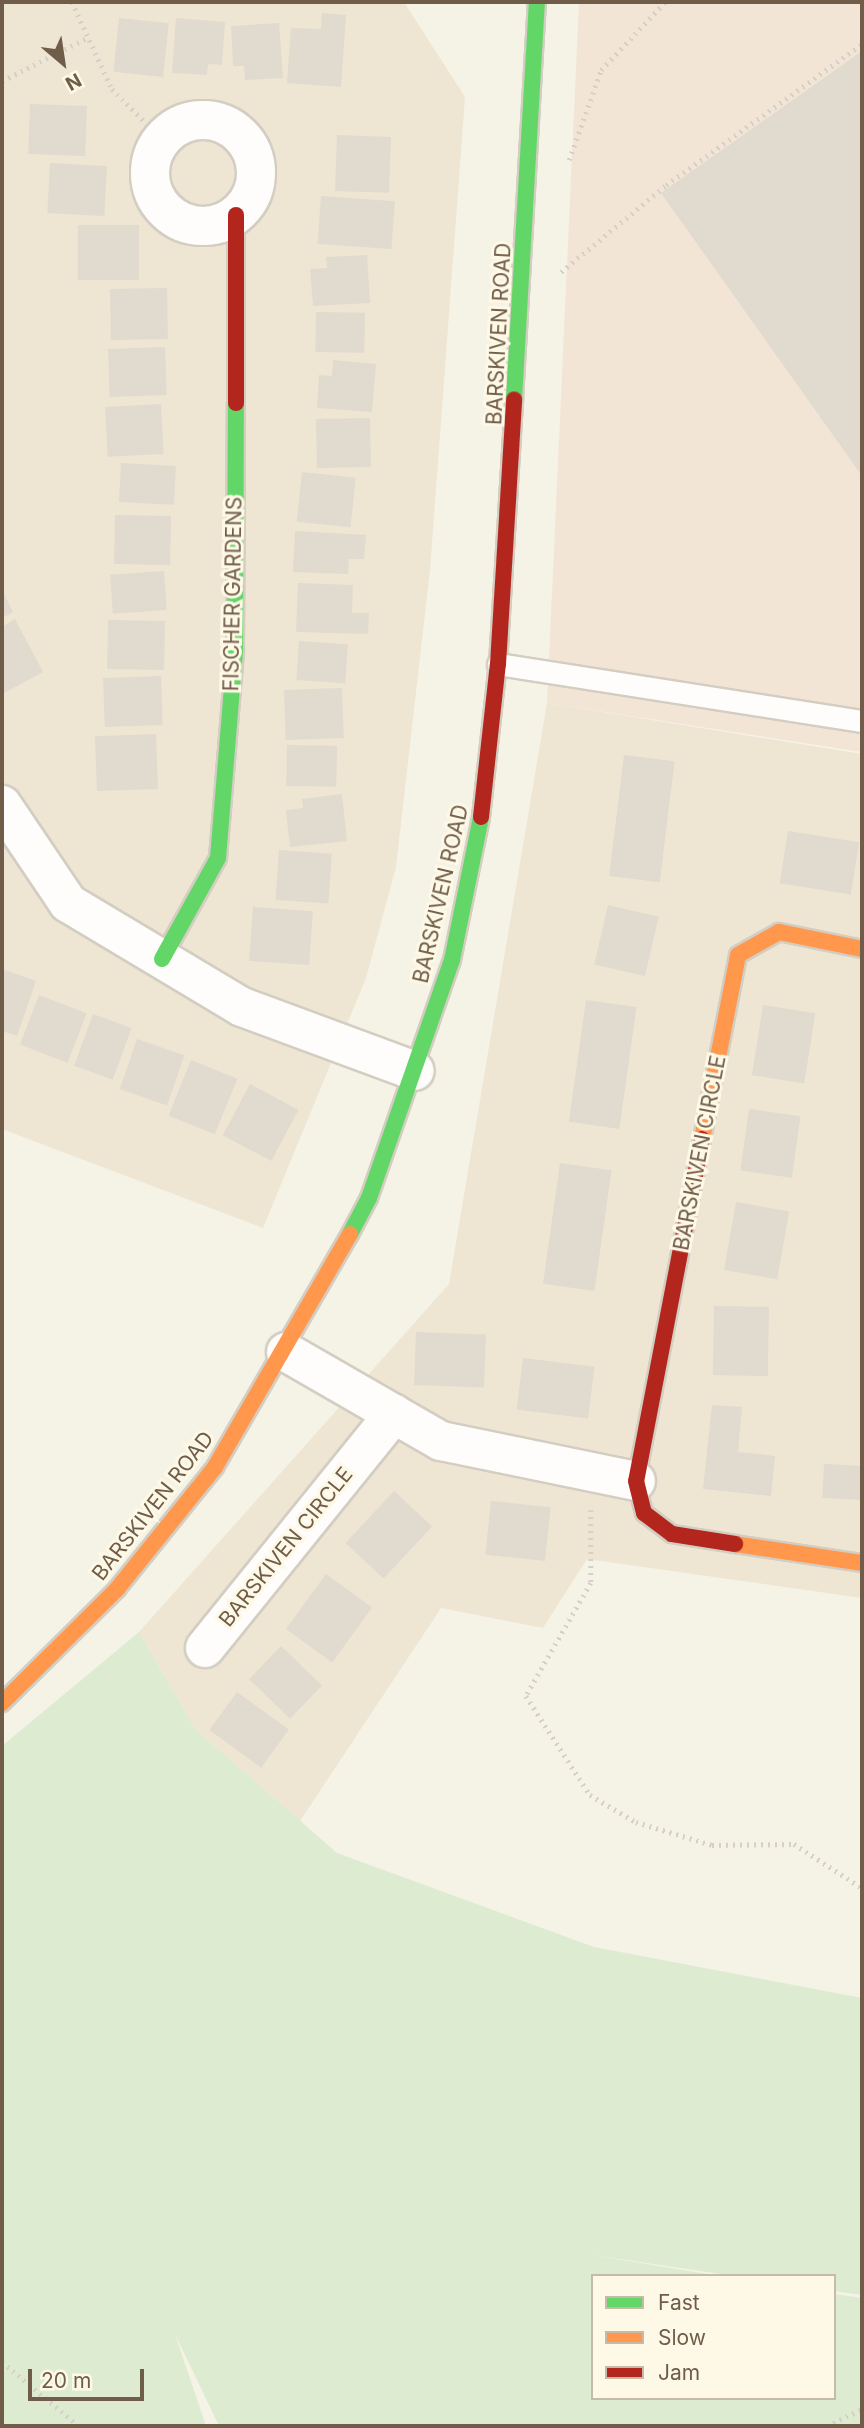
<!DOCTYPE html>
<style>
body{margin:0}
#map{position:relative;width:864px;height:2428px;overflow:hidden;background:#f5f2e6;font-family:Inter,sans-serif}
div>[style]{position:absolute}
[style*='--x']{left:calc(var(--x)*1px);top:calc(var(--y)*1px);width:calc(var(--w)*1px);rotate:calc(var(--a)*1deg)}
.residential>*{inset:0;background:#eee6d3}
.commercial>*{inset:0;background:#f3e5d6}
.green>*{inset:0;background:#ddecd1}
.building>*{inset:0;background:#e1dace;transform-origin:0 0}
.path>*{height:4.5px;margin-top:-2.25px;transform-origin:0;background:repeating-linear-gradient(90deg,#d6d0c9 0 2px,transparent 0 7px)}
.roads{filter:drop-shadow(2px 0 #d3cdc2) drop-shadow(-2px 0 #d3cdc2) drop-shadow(0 2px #d3cdc2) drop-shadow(0 -2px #d3cdc2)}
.lane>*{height:21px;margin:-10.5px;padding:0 10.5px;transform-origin:10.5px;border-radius:10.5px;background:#fefdfb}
.street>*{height:38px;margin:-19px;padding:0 19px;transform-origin:19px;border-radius:19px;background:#fefdfb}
.street>.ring{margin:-19px;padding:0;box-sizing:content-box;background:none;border:38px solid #fefdfb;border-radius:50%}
.fast>*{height:16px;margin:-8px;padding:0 8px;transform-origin:8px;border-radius:8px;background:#63d668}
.slow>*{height:16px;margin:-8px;padding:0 8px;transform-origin:8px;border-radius:8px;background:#ff974d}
.jam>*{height:16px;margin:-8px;padding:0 8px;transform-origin:8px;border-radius:8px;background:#b3261e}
span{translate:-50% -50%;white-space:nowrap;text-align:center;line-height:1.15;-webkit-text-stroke:6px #fef9e6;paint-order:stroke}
.street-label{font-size:21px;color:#705d49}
.frame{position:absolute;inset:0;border:4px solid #705d49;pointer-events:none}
.legend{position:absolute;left:591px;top:2274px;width:245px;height:126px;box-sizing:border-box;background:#fef9e6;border:2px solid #c5bba7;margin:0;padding:9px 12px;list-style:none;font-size:21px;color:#705d49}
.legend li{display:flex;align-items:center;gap:14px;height:35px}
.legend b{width:35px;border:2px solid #c5bba7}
.north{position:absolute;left:28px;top:28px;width:70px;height:70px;-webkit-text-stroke:5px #fef9e6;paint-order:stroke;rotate:151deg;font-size:19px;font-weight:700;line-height:28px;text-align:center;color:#705d49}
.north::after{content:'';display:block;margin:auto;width:24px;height:32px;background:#705d49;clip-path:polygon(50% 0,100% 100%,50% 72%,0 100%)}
.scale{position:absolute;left:28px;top:2369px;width:116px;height:32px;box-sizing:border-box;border:4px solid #705d49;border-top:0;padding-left:9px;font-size:21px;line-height:24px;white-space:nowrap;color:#705d49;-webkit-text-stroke:5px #fef9e6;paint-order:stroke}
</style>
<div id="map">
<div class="residential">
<i style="clip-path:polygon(2px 2px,404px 2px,465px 97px,430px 570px,396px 867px,366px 978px,263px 1228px,2px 1129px)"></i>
<i style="clip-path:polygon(547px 703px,862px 754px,862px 1598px,587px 1559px,543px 1628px,441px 1608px,300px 1821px,196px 1730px,139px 1632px,449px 1284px)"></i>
</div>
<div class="commercial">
<i style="clip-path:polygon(579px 2px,862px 2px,862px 752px,547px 703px)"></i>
</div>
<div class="green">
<i style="clip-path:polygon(139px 1632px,196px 1730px,337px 1853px,594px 1947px,862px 1998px,862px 2295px,834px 2291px,834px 2276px,734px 2276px,585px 2254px,720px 2276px,593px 2276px,593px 2398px,834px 2398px,834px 2294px,862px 2298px,862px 2426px,219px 2426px,175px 2334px,206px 2426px,2px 2426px,2px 1746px)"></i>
</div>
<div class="building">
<i style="clip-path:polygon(322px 13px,346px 15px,341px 87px,287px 83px,291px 28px,321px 29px)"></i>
<i style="left:119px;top:18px;width:50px;height:54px;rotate:6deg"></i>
<i style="clip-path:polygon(176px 18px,225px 22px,222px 65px,208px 64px,207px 75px,172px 73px)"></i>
<i style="clip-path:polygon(279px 23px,283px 78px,245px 80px,244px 66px,233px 66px,231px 26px)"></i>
<i style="clip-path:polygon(862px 51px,862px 476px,661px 193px)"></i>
<i style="left:30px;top:104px;width:57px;height:50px;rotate:2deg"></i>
<i style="left:337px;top:135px;width:54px;height:56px;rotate:2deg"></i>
<i style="left:50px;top:163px;width:57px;height:50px;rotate:3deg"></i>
<i style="left:321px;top:196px;width:74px;height:48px;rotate:4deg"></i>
<i style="left:78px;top:225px;width:61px;height:55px"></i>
<i style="clip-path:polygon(367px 255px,370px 303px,313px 306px,310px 269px,327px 268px,326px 257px)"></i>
<i style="left:167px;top:288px;width:51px;height:57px;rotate:89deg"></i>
<i style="left:316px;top:312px;width:49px;height:40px;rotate:1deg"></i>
<i style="left:165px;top:347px;width:48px;height:57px;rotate:88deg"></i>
<i style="clip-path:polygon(333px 360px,376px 364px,372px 412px,317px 408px,319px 375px,332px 376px)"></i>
<i style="left:161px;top:404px;width:50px;height:56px;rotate:87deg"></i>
<i style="left:370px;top:418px;width:49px;height:54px;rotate:89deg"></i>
<i style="left:121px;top:463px;width:55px;height:39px;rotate:3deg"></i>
<i style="left:302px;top:472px;width:54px;height:50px;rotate:6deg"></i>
<i style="left:115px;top:515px;width:56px;height:49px;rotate:1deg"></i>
<i style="clip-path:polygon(295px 531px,366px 535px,364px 559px,349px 559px,348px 574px,293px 572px)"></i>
<i style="left:164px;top:571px;width:39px;height:54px;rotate:86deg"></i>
<i style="clip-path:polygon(298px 583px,353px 585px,352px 613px,369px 613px,368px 634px,296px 632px)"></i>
<i style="clip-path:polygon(2px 590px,13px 612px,2px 618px)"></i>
<i style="clip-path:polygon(15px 619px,43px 672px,2px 694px,2px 627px)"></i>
<i style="left:108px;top:620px;width:57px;height:49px;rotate:1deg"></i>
<i style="left:299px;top:641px;width:49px;height:39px;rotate:4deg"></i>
<i style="left:161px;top:676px;width:49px;height:58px;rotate:88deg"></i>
<i style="left:342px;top:688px;width:50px;height:58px;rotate:88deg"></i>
<i style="left:156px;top:734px;width:55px;height:61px;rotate:88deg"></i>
<i style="left:287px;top:745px;width:50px;height:41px;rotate:1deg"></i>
<i style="left:624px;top:755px;width:51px;height:122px;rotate:7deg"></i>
<i style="clip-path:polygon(342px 794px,347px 841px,290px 847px,286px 810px,303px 808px,302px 799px)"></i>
<i style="left:788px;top:831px;width:72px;height:53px;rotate:9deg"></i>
<i style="left:279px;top:850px;width:53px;height:50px;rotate:4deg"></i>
<i style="left:608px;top:905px;width:52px;height:61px;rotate:13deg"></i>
<i style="left:253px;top:907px;width:60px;height:54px;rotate:4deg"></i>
<i style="clip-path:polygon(2px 969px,36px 981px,17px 1036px,2px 1031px)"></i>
<i style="left:39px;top:995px;width:51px;height:53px;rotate:21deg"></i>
<i style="left:586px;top:1000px;width:51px;height:123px;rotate:8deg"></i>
<i style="left:763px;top:1005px;width:53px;height:71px;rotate:9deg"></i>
<i style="left:93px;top:1014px;width:41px;height:55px;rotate:20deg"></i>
<i style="left:137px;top:1039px;width:50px;height:53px;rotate:19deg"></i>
<i style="left:191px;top:1060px;width:50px;height:60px;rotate:22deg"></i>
<i style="left:250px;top:1084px;width:55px;height:58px;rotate:28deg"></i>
<i style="left:749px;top:1109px;width:52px;height:62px;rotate:8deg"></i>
<i style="left:560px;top:1163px;width:52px;height:122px;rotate:8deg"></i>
<i style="left:736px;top:1202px;width:54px;height:69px;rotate:10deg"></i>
<i style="left:714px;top:1306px;width:55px;height:69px;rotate:1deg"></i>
<i style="left:416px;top:1332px;width:70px;height:53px;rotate:2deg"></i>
<i style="left:523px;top:1358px;width:72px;height:52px;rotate:7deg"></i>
<i style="clip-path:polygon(712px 1405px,742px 1407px,738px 1452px,775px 1456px,771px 1496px,703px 1489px)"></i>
<i style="left:824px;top:1464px;width:38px;height:34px;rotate:3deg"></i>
<i style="left:394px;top:1491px;width:52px;height:71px;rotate:43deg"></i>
<i style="left:491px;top:1501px;width:60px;height:54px;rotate:6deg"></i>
<i style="left:326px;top:1574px;width:57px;height:68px;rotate:36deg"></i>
<i style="left:281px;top:1646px;width:57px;height:46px;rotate:44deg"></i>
<i style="left:237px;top:1692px;width:64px;height:47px;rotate:36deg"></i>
</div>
<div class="path">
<i style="--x:72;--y:2;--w:96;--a:65.3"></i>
<i style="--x:112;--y:89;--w:71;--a:45"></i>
<i style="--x:2;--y:81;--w:95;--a:-26.8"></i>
<i style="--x:569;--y:160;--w:96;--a:-70.4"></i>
<i style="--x:601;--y:70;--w:93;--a:-46.7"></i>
<i style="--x:561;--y:272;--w:136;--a:-39.6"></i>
<i style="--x:666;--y:185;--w:241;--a:-35.7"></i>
<i style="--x:591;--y:1510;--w:73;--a:90"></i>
<i style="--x:591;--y:1583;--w:130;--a:119.9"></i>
<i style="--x:526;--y:1696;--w:118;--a:57.1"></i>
<i style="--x:590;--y:1795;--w:53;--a:30.4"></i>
<i style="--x:636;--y:1822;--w:79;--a:16.8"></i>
<i style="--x:712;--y:1845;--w:82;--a:-0.7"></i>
<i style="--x:794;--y:1844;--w:81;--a:32.9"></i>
<i style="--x:2;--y:2362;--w:100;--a:39.7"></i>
<i style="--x:827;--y:2426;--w:39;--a:-26"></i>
</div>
<div class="roads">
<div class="lane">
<i style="--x:498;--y:664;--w:368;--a:8.9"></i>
</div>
<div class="street">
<i class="ring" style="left:150px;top:120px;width:68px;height:68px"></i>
<i style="--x:2;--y:805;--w:118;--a:56"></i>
<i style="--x:68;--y:903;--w:203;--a:30.9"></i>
<i style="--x:242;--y:1007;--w:184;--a:20.3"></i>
<i style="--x:286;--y:1352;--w:179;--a:29.9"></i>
<i style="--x:441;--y:1441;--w:199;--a:11.6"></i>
<i style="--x:205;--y:1648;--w:301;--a:-51.1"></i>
</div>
<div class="fast">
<i style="--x:514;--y:399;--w:398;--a:-86.7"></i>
<i style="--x:162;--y:959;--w:115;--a:-61"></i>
<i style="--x:218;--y:858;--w:210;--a:-85.3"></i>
<i style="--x:235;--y:649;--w:246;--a:-89.8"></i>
<i style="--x:350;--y:1234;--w:41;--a:-62.2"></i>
<i style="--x:369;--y:1198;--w:252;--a:-70.8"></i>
<i style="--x:452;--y:960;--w:146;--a:-78.5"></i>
</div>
<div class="slow">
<i style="--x:702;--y:1139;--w:187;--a:-78.9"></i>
<i style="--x:738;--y:955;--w:47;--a:-29.3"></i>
<i style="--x:779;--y:932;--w:85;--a:11.6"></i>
<i style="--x:735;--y:1544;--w:128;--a:8.5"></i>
<i style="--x:2;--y:1703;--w:162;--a:-44.7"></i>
<i style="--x:117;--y:1589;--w:156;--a:-51.2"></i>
<i style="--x:215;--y:1467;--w:269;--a:-59.9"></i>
</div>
<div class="jam">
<i style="--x:236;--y:403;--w:188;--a:-90"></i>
<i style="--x:481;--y:817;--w:154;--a:-83.7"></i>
<i style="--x:498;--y:664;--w:265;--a:-86.5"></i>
<i style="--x:702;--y:1139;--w:348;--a:100.9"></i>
<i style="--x:636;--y:1481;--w:33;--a:76"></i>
<i style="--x:644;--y:1513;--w:35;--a:37"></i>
<i style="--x:672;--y:1534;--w:64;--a:9"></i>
</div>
</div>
<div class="street-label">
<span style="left:499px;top:334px;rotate:-87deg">BARSKIVEN ROAD</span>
<span style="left:233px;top:594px;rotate:-89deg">FISCHER GARDENS</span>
<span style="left:441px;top:894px;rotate:-77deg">BARSKIVEN ROAD</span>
<span style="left:700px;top:1153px;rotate:-79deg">BARSKIVEN CIRCLE</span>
<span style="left:153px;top:1506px;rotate:-52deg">BARSKIVEN ROAD</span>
<span style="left:286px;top:1547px;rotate:-51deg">BARSKIVEN CIRCLE</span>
</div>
<div class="frame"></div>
<ul class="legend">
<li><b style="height:9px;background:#63d668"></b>Fast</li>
<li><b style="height:9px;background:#ff974d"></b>Slow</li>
<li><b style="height:9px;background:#b3261e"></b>Jam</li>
</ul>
<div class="north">N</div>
<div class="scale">20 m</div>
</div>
